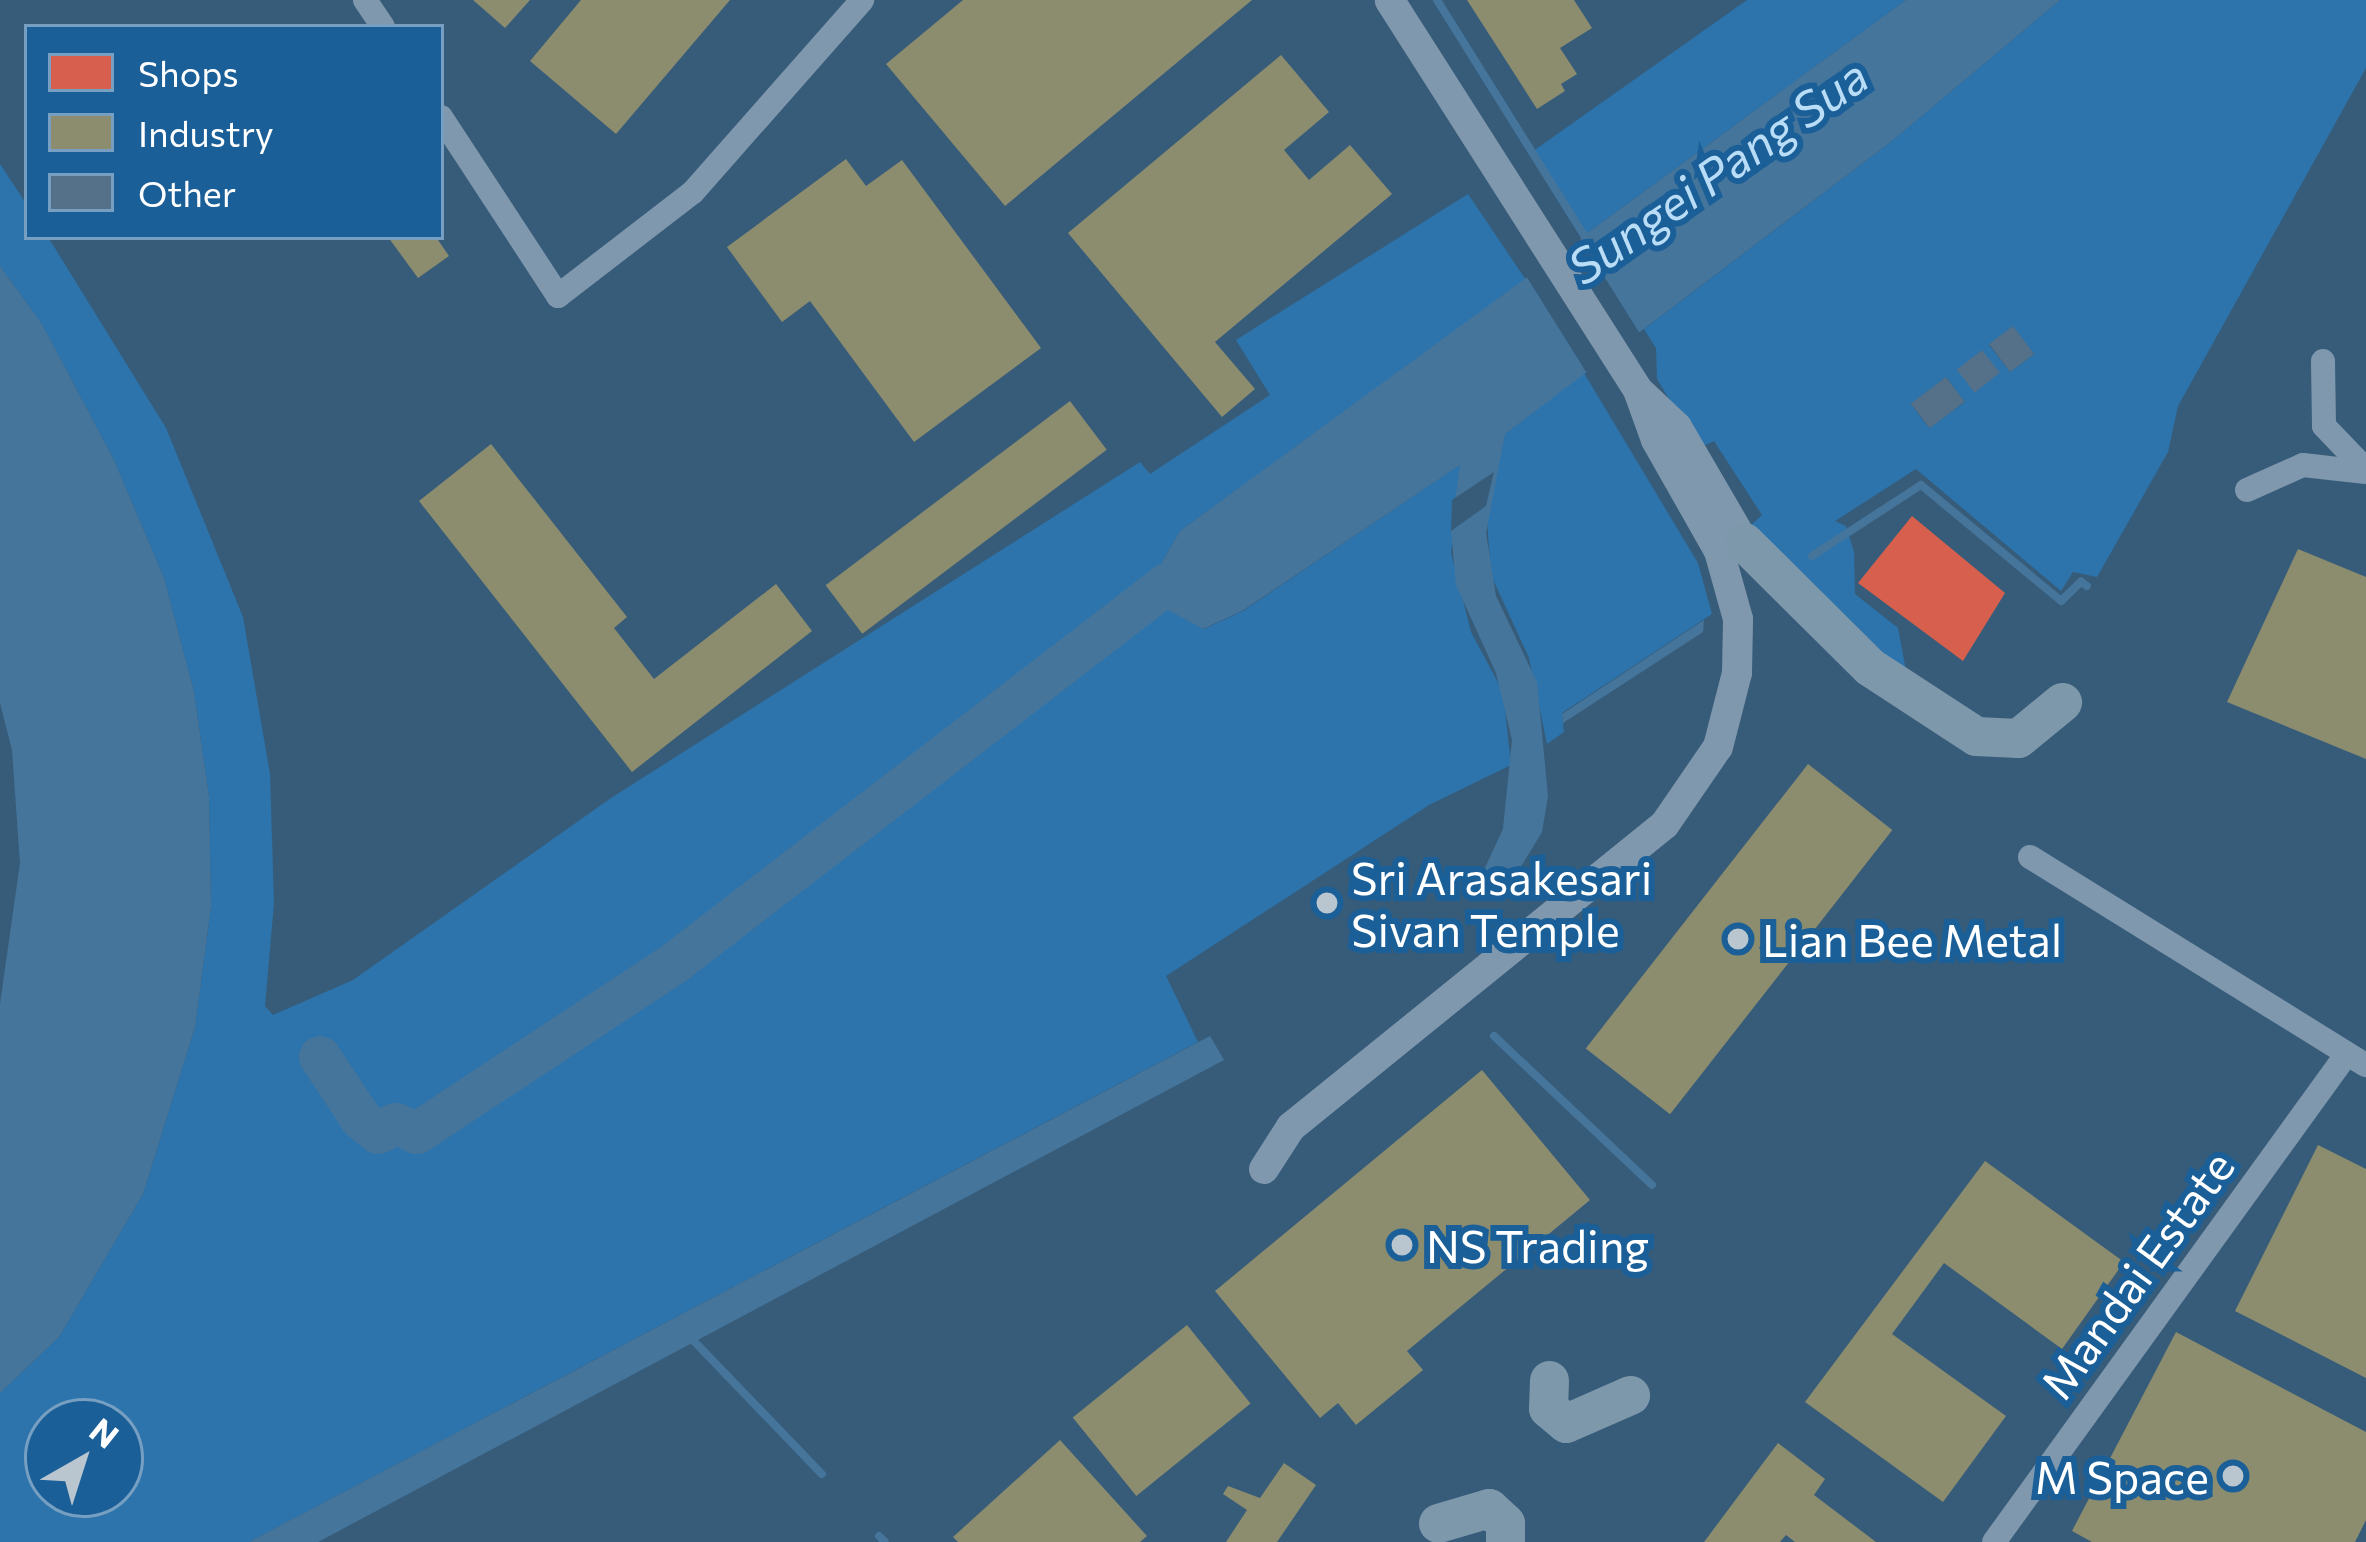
<!DOCTYPE html>
<style>
body{margin:0}
#map{position:relative;width:2366px;height:1542px;overflow:hidden;background:#375c7a;font-family:Commissioner,sans-serif}
div>[style]{position:absolute}
[style*='--x']{left:calc(var(--x)*1px);top:calc(var(--y)*1px);width:calc(var(--w)*1px);rotate:calc(var(--a)*1deg)}
.green>*{inset:0;background:#2c74ab}
.water>*{inset:0;background:#46759c}
.pier>*{inset:0;background:#375c7a;transform-origin:0 0}
.shops>*{inset:0;background:#d6604d}
.industry>*{inset:0;background:#8c8c6e;transform-origin:0 0}
.stream>*{height:8px;margin:-4px;padding:0 4px;transform-origin:4px;border-radius:4px;background:#46759c}
.river>*{height:42px;margin:-21px;padding:0 21px;transform-origin:21px;border-radius:21px;background:#46759c}
.building>*{inset:0;background:#547189;transform-origin:0 0}
.minor>*{height:24px;margin:-12px;padding:0 12px;transform-origin:12px;border-radius:12px;background:#8098ad}
.tertiary>*{height:30px;margin:-15px;padding:0 15px;transform-origin:15px;border-radius:15px;background:#8098ad}
.primary>*{height:39px;margin:-19.5px;padding:0 19.5px;transform-origin:19.5px;border-radius:19.5px;background:#7e98ab}
.dots>*{width:33px;height:33px;translate:-50% -50%;box-sizing:border-box;border:6px solid #1a5f97;border-radius:50%}
span{translate:-50% -50%;white-space:nowrap;text-align:center;line-height:1.15;-webkit-text-stroke:12px #1a5f97;paint-order:stroke}
.poi-label{font-size:45px;color:#fff}
.left{translate:0 -50%;text-align:left}
.right{translate:-100% -50%;text-align:right}
.street-label{font-size:45px;color:#fff}
.water-label{font-size:48px;color:#baddf7;font-style:italic}
.legend{position:absolute;left:24px;top:24px;width:420px;height:216px;box-sizing:border-box;background:#1a5f97;border:3px solid #769fc1;margin:0;padding:15px 21px;list-style:none;font-size:36px;color:#fff}
.legend li{display:flex;align-items:center;gap:24px;height:60px}
.legend b{width:60px;border:3px solid #769fc1}
.north{position:absolute;left:24px;top:1398px;width:120px;height:120px;box-sizing:border-box;background:#1a5f97;border:3px solid #769fc1;border-radius:50%;rotate:39deg;font-size:33px;font-weight:700;line-height:48px;text-align:center;color:#fff}
.north::after{content:'';display:block;margin:auto;width:42px;height:54px;background:#b9c6d0;clip-path:polygon(50% 0,100% 100%,50% 72%,0 100%)}
</style>
<div id="map">
<div class="green">
<i style="clip-path:polygon(1747px 0,1906px 0,1582px 237px,1529px 154px)"></i>
<i style="clip-path:polygon(evenodd,2060px 0,2366px 0,2366px 68px,2178px 406px,2168px 452px,2097px 577px,2073px 572px,2061px 591px,1916px 469px,1835px 521px,1846px 526px,1854px 552px,1855px 594px,1898px 628px,1906px 671px,1898px 676px,1748px 528px,1762px 515px,1714px 441px,1699px 448px,1657px 379px,1656px 348px,1644px 329px,1892px 141px,2060px 0,2013px 327px,2034px 354px,2010px 372px,1989px 345px,2013px 327px,2060px 0,1946px 377px,1965px 402px,1929px 428px,1911px 404px,1946px 377px)"></i>
<i style="clip-path:polygon(evenodd,0 164px,27px 205px,27px 237px,48px 237px,166px 428px,243px 617px,270px 774px,274px 903px,265px 1006px,273px 1015px,353px 980px,611px 798px,1140px 462px,1150px 474px,1270px 395px,1236px 340px,1468px 194px,1526px 280px,1180px 531px,1153px 578px,1120px 608px,1127px 620px,1156px 603px,1204px 629px,1243px 611px,1461px 464px,1451px 553px,1471px 632px,1503px 692px,1511px 765px,1429px 805px,1166px 976px,1198px 1042px,249px 1542px,0 1542px,0 1393px,59px 1337px,143px 1194px,195px 1027px,211px 906px,209px 797px,194px 692px,164px 578px,114px 460px,42px 324px,0 266px,0 164px,48px 1422px,120px 1422px,120px 1494px,48px 1494px,48px 1422px)"></i>
<i style="clip-path:polygon(1584px 373px,1698px 563px,1712px 614px,1562px 713px,1564px 732px,1547px 744px,1529px 658px,1491px 575px,1486px 506px,1505px 434px)"></i>
</div>
<div class="water">
<i style="clip-path:polygon(1906px 0,2060px 0,1892px 141px,1505px 434px,1486px 533px,1496px 596px,1537px 682px,1548px 796px,1542px 832px,1506px 891px,1483px 872px,1503px 829px,1512px 740px,1496px 673px,1456px 585px,1451px 531px,1460px 465px,1242px 611px,1203px 629px,1157px 604px,1127px 620px,1119px 608px,1153px 578px,1180px 531px)"></i>
<i style="clip-path:polygon(0 266px,42px 324px,114px 460px,164px 578px,194px 692px,209px 797px,211px 906px,195px 1027px,143px 1194px,59px 1337px,0 1393px,0 1004px,20px 863px,12px 750px,0 703px)"></i>
<i style="clip-path:polygon(1704px 620px,1703px 632px,1563px 723px,1562px 714px)"></i>
<i style="clip-path:polygon(1210px 1036px,1224px 1060px,318px 1542px,249px 1542px)"></i>
</div>
<div class="pier">
<i style="left:1577px;top:233px;width:123px;height:66px;rotate:58deg"></i>
<i style="clip-path:polygon(1494px 472px,1486px 506px,1451px 531px,1452px 500px)"></i>
</div>
<div class="shops">
<i style="clip-path:polygon(1912px 516px,2005px 593px,1963px 661px,1858px 583px)"></i>
</div>
<div class="industry">
<i style="clip-path:polygon(473px 0,530px 0,505px 28px)"></i>
<i style="clip-path:polygon(581px 0,730px 0,616px 134px,530px 61px)"></i>
<i style="clip-path:polygon(963px 0,1252px 0,1005px 206px,886px 64px)"></i>
<i style="clip-path:polygon(1467px 0,1574px 0,1592px 28px,1560px 48px,1577px 74px,1561px 84px,1565px 91px,1537px 109px)"></i>
<i style="clip-path:polygon(1281px 55px,1329px 112px,1284px 150px,1309px 180px,1350px 145px,1392px 194px,1215px 342px,1255px 389px,1222px 417px,1068px 233px)"></i>
<i style="clip-path:polygon(846px 159px,866px 186px,902px 160px,1041px 348px,914px 442px,810px 301px,782px 322px,727px 247px)"></i>
<i style="clip-path:polygon(388px 237px,436px 237px,449px 256px,418px 278px)"></i>
<i style="left:1070px;top:401px;width:61px;height:306px;rotate:53deg"></i>
<i style="clip-path:polygon(491px 444px,627px 617px,614px 628px,654px 679px,776px 584px,812px 631px,632px 772px,419px 501px)"></i>
<i style="clip-path:polygon(2298px 549px,2366px 577px,2366px 759px,2227px 702px)"></i>
<i style="left:1808px;top:764px;width:107px;height:361px;rotate:38deg"></i>
<i style="clip-path:polygon(1482px 1070px,1590px 1200px,1407px 1351px,1423px 1370px,1356px 1425px,1338px 1403px,1320px 1418px,1215px 1291px)"></i>
<i style="clip-path:polygon(2318px 1145px,2366px 1169px,2366px 1378px,2235px 1311px)"></i>
<i style="clip-path:polygon(1985px 1161px,2124px 1262px,2062px 1349px,1944px 1263px,1892px 1334px,2006px 1416px,1943px 1502px,1805px 1402px)"></i>
<i style="left:1187px;top:1325px;width:101px;height:147px;rotate:51deg"></i>
<i style="clip-path:polygon(2176px 1332px,2366px 1432px,2366px 1520px,2355px 1542px,2092px 1542px,2072px 1531px)"></i>
<i style="clip-path:polygon(1060px 1440px,1147px 1536px,1140px 1542px,958px 1542px,953px 1537px)"></i>
<i style="clip-path:polygon(1778px 1443px,1825px 1479px,1814px 1495px,1876px 1542px,1795px 1542px,1786px 1535px,1780px 1542px,1704px 1542px)"></i>
<i style="clip-path:polygon(1284px 1463px,1316px 1485px,1277px 1542px,1226px 1542px,1247px 1510px,1223px 1494px,1228px 1486px,1260px 1498px)"></i>
</div>
<div class="stream">
<i style="--x:1437;--y:0;--w:287;--a:58"></i>
<i style="--x:1812;--y:556;--w:130;--a:-33.1"></i>
<i style="--x:1921;--y:485;--w:182;--a:39.6"></i>
<i style="--x:2061;--y:601;--w:28;--a:-44"></i>
<i style="--x:2081;--y:582;--w:7;--a:34"></i>
<i style="--x:1494;--y:1036;--w:217;--a:43.3"></i>
<i style="--x:690;--y:1337;--w:190;--a:46.1"></i>
<i style="--x:879;--y:1536;--w:8;--a:45"></i>
</div>
<div class="river">
<i style="--x:320;--y:1057;--w:74;--a:56.5"></i>
<i style="--x:361;--y:1119;--w:22;--a:39"></i>
<i style="--x:378;--y:1133;--w:20;--a:-27"></i>
<i style="--x:396;--y:1124;--w:23;--a:23"></i>
<i style="--x:417;--y:1133;--w:310;--a:-33.4"></i>
<i style="--x:676;--y:962;--w:620;--a:-37.59"></i>
</div>
<div class="building">
<i style="left:2013px;top:326px;width:35px;height:30px;rotate:53deg"></i>
<i style="left:1982px;top:350px;width:29px;height:32px;rotate:52deg"></i>
<i style="left:1946px;top:377px;width:31px;height:44px;rotate:53deg"></i>
</div>
<div class="minor">
<i style="--x:365;--y:0;--w:32;--a:56"></i>
<i style="--x:441;--y:117;--w:214;--a:56.8"></i>
<i style="--x:558;--y:296;--w:170;--a:-37.6"></i>
<i style="--x:693;--y:192;--w:256;--a:-48.6"></i>
<i style="--x:2323;--y:361;--w:65;--a:89.1"></i>
<i style="--x:2324;--y:426;--w:61;--a:46.3"></i>
<i style="--x:2247;--y:490;--w:61;--a:-24.1"></i>
<i style="--x:2303;--y:465;--w:61;--a:6.5"></i>
<i style="--x:2030;--y:857;--w:395;--a:31.8"></i>
<i style="--x:1994;--y:1542;--w:601;--a:-54.14"></i>
</div>
<div class="tertiary">
<i style="--x:1642;--y:394;--w:48;--a:43.3"></i>
<i style="--x:1677;--y:427;--w:133;--a:59.8"></i>
<i style="--x:1264;--y:1169;--w:50;--a:-57.3"></i>
<i style="--x:1291;--y:1127;--w:481;--a:-39"></i>
<i style="--x:1665;--y:824;--w:93;--a:-55.5"></i>
<i style="--x:1718;--y:747;--w:76;--a:-75.6"></i>
<i style="--x:1737;--y:673;--w:54;--a:-88.9"></i>
<i style="--x:1738;--y:619;--w:71;--a:-105.6"></i>
<i style="--x:1719;--y:551;--w:128;--a:-119.6"></i>
<i style="--x:1656;--y:440;--w:53;--a:-109.8"></i>
<i style="--x:1638;--y:390;--w:462;--a:-122.5"></i>
</div>
<div class="primary">
<i style="--x:1744;--y:542;--w:177;--a:44.8"></i>
<i style="--x:1870;--y:667;--w:126;--a:33.1"></i>
<i style="--x:1976;--y:736;--w:42;--a:2.7"></i>
<i style="--x:2018;--y:738;--w:57;--a:-39.3"></i>
<i style="--x:1549;--y:1380;--w:28;--a:92"></i>
<i style="--x:1548;--y:1408;--w:23;--a:40"></i>
<i style="--x:1566;--y:1423;--w:70;--a:-23.6"></i>
<i style="--x:1438;--y:1523;--w:53;--a:-16.4"></i>
<i style="--x:1489;--y:1508;--w:22;--a:43"></i>
<i style="--x:1505;--y:1523;--w:19;--a:90"></i>
</div>
<div class="dots">
<i style="left:1327px;top:903px;background:#b9c6d0"></i>
<i style="left:1738px;top:939px;background:#b9c6d0"></i>
<i style="left:1402px;top:1245px;background:#b9c6d0"></i>
<i style="left:2233px;top:1476px;background:#b9c6d0"></i>
</div>
<div class="poi-label">
<span class="left" style="left:1351px;top:903px">Sri Arasakesari<br>Sivan Temple</span>
<span class="left" style="left:1762px;top:939px">Lian Bee Metal</span>
<span class="left" style="left:1426px;top:1245px">NS Trading</span>
<span class="right" style="left:2209px;top:1476px">M Space</span>
</div>
<div class="street-label">
<span style="left:2136px;top:1274px;rotate:-54deg">Mandai Estate</span>
</div>
<div class="water-label">
<span style="left:1717px;top:170px;rotate:-35deg">Sungei Pang Sua</span>
</div>
<ul class="legend">
<li><b style="height:33px;background:#d6604d"></b>Shops</li>
<li><b style="height:33px;background:#8c8c6e"></b>Industry</li>
<li><b style="height:33px;background:#547189"></b>Other</li>
</ul>
<div class="north">N</div>
</div>
